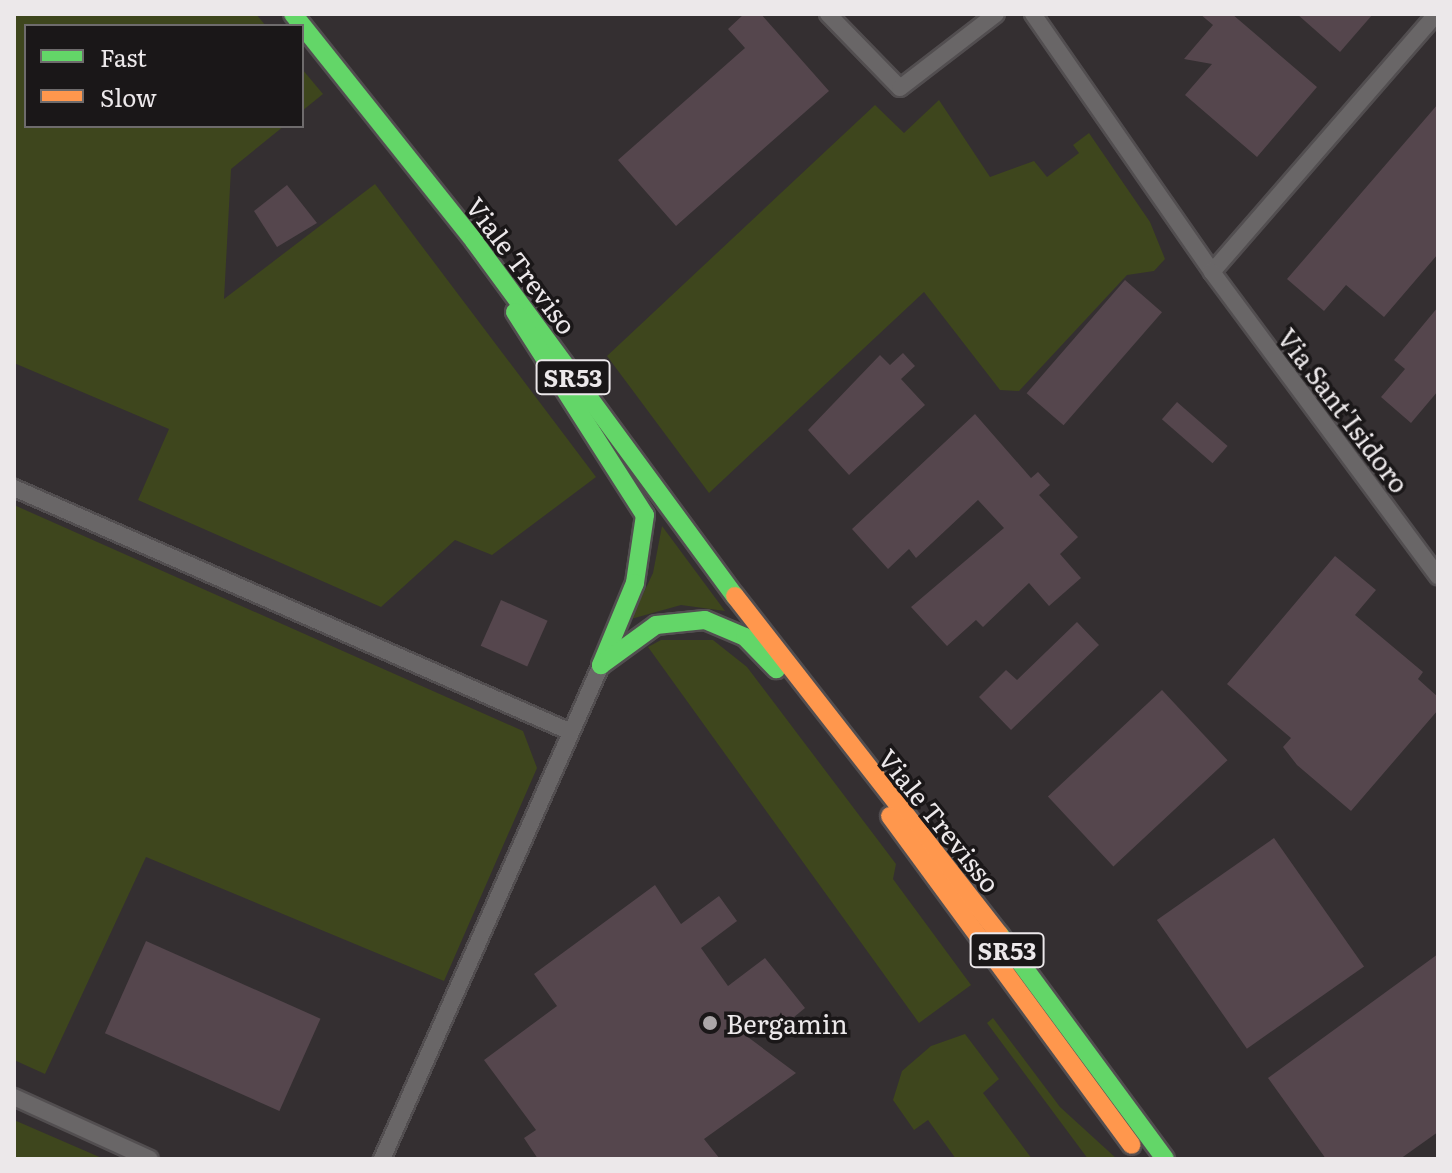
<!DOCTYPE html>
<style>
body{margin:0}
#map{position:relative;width:1452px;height:1173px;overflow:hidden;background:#342f31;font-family:Literata,serif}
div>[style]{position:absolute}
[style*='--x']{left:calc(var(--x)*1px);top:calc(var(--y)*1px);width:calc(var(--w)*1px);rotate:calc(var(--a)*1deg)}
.green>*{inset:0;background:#3e461d}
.building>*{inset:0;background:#55464d;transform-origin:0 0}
.roads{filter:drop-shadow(2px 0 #524e50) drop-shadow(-2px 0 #524e50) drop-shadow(0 2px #524e50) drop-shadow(0 -2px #524e50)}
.street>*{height:16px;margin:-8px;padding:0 8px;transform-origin:8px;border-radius:8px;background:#696667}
.fast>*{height:18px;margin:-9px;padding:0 9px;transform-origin:9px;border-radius:9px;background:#63d668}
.slow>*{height:18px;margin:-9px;padding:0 9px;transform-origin:9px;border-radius:9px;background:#ff974d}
.dots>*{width:22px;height:22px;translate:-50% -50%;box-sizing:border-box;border:4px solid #1a1718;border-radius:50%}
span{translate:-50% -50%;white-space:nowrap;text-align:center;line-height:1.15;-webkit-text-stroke:7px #1a1718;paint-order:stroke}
.shield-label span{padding:2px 6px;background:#1a1718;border:2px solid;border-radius:6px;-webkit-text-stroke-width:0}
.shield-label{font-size:24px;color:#ece8ea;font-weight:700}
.street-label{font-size:26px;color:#ece8ea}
.poi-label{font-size:26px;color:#ece8ea}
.left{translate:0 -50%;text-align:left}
.frame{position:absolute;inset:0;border:16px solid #ece8ea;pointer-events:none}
.legend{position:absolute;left:24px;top:24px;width:280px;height:104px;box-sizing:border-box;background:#1a1718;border:2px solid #6e6b6c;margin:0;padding:10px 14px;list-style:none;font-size:24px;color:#ece8ea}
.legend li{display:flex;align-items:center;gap:16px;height:40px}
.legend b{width:40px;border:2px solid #6e6b6c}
</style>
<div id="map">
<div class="green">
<i style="clip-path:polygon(14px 14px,256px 14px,266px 26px,26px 26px,26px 126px,284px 126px,231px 169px,224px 299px,375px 184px,596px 477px,492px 555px,455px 540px,381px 607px,138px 500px,169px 429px,14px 363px)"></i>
<i style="clip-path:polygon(302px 69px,323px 94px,302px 111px)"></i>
<i style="clip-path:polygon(939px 100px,990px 177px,1034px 161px,1047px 177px,1079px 153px,1073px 145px,1089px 133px,1150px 222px,1165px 259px,1154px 271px,1127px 275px,1019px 391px,1000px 390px,924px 292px,709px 493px,607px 356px,875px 105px,904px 133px)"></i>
<i style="clip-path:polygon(14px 505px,523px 731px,537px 768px,444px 981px,146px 857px,45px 1074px,14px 1060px)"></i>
<i style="clip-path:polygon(662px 526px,725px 611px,681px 605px,631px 619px,653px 573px)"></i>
<i style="clip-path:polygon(661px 640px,713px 640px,747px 667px,896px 864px,893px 879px,971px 985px,919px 1023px,648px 647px)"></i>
<i style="clip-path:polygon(993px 1018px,1060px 1107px,1117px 1159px,1088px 1159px,987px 1023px)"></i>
<i style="clip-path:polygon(965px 1034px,999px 1079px,983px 1093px,1032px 1159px,956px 1159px,928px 1120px,914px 1130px,893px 1100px,902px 1071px,931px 1046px)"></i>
<i style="clip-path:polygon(14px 1120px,104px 1159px,14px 1159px)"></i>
</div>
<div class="building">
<i style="clip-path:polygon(744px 14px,761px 14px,829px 91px,676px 226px,618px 160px,745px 48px,728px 29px)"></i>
<i style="clip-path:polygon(1200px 14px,1232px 14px,1317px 87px,1257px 157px,1185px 95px,1212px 64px,1184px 59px,1213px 25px)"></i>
<i style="clip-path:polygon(1297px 14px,1373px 14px,1340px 52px)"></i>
<i style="clip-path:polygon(1438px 104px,1438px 254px,1384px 317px,1346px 285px,1324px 311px,1287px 279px)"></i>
<i style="clip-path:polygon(287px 185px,317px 223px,277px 247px,254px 211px)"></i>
<i style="left:1125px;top:280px;width:49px;height:150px;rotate:41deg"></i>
<i style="clip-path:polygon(1438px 307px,1438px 391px,1411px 423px,1381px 397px,1405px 369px,1394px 360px)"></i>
<i style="clip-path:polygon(903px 353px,915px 366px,901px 379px,925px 405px,849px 475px,808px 430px,880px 355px,890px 365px)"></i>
<i style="left:1177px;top:402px;width:67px;height:23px;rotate:41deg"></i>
<i style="clip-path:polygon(975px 414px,1031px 478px,1038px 472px,1050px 485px,1039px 495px,1078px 537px,1060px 554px,1081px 578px,1049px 606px,1029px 583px,983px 627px,976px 620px,947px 646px,911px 607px,1004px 528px,978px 500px,916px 558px,909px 549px,888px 569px,852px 529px)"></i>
<i style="clip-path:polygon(1335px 556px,1376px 590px,1355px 615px,1423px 672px,1418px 679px,1438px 697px,1438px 710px,1351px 811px,1297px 765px,1283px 747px,1291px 738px,1227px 684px)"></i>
<i style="left:501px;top:600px;width:51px;height:50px;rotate:24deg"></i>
<i style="clip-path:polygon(1077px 622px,1099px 645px,1011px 730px,979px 697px,1006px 670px,1017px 680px)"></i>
<i style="left:1162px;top:690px;width:96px;height:156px;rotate:47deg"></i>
<i style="left:1274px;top:838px;width:157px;height:143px;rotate:55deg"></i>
<i style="clip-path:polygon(655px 885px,681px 924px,719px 896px,737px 921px,701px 948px,728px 986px,765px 958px,805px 1008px,782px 1027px,729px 1023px,796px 1073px,704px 1139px,720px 1159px,538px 1159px,524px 1138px,536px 1130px,484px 1060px,557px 1006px,534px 974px)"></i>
<i style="left:146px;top:941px;width:191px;height:101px;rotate:24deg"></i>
<i style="clip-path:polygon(1438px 954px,1438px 1132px,1400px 1159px,1326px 1159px,1268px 1078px)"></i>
</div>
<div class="roads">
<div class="street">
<i style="--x:828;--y:14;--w:103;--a:45.8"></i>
<i style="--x:900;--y:88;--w:121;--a:-37.6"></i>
<i style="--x:1033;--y:14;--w:314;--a:55.2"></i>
<i style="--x:1212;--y:272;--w:342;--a:-49"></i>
<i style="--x:1212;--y:272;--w:379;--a:53.4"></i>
<i style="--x:14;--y:488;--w:608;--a:23.66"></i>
<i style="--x:14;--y:1097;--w:149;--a:24.5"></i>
<i style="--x:382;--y:1159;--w:540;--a:-66.09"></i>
</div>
<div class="fast">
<i style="--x:293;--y:14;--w:290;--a:51.4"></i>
<i style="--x:474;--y:241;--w:441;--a:53.7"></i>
<i style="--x:515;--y:312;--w:241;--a:57.4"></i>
<i style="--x:645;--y:515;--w:69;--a:98.4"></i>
<i style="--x:635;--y:583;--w:89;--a:112.5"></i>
<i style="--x:601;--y:665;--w:68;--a:-36"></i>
<i style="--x:656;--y:625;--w:49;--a:-5.8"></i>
<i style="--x:705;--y:620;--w:43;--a:23"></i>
<i style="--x:745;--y:637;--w:45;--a:45.9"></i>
<i style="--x:1000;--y:935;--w:278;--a:53.6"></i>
</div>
<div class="slow">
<i style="--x:735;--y:596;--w:430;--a:52"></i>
<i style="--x:890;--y:816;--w:408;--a:53.7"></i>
</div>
</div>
<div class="dots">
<i style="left:710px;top:1023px;background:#aca7a9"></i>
</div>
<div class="shield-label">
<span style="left:573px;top:377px">SR53</span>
<span style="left:1007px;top:950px">SR53</span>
</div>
<div class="street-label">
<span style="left:522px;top:265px;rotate:53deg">Viale Treviso</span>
<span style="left:1344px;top:410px;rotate:53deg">Via Sant'Isidoro</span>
<span style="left:940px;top:820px;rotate:51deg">Viale Trevisso</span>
</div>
<div class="poi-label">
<span class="left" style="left:726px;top:1023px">Bergamin</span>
</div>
<div class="frame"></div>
<ul class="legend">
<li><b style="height:10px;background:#63d668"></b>Fast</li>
<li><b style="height:10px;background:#ff974d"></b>Slow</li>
</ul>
</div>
